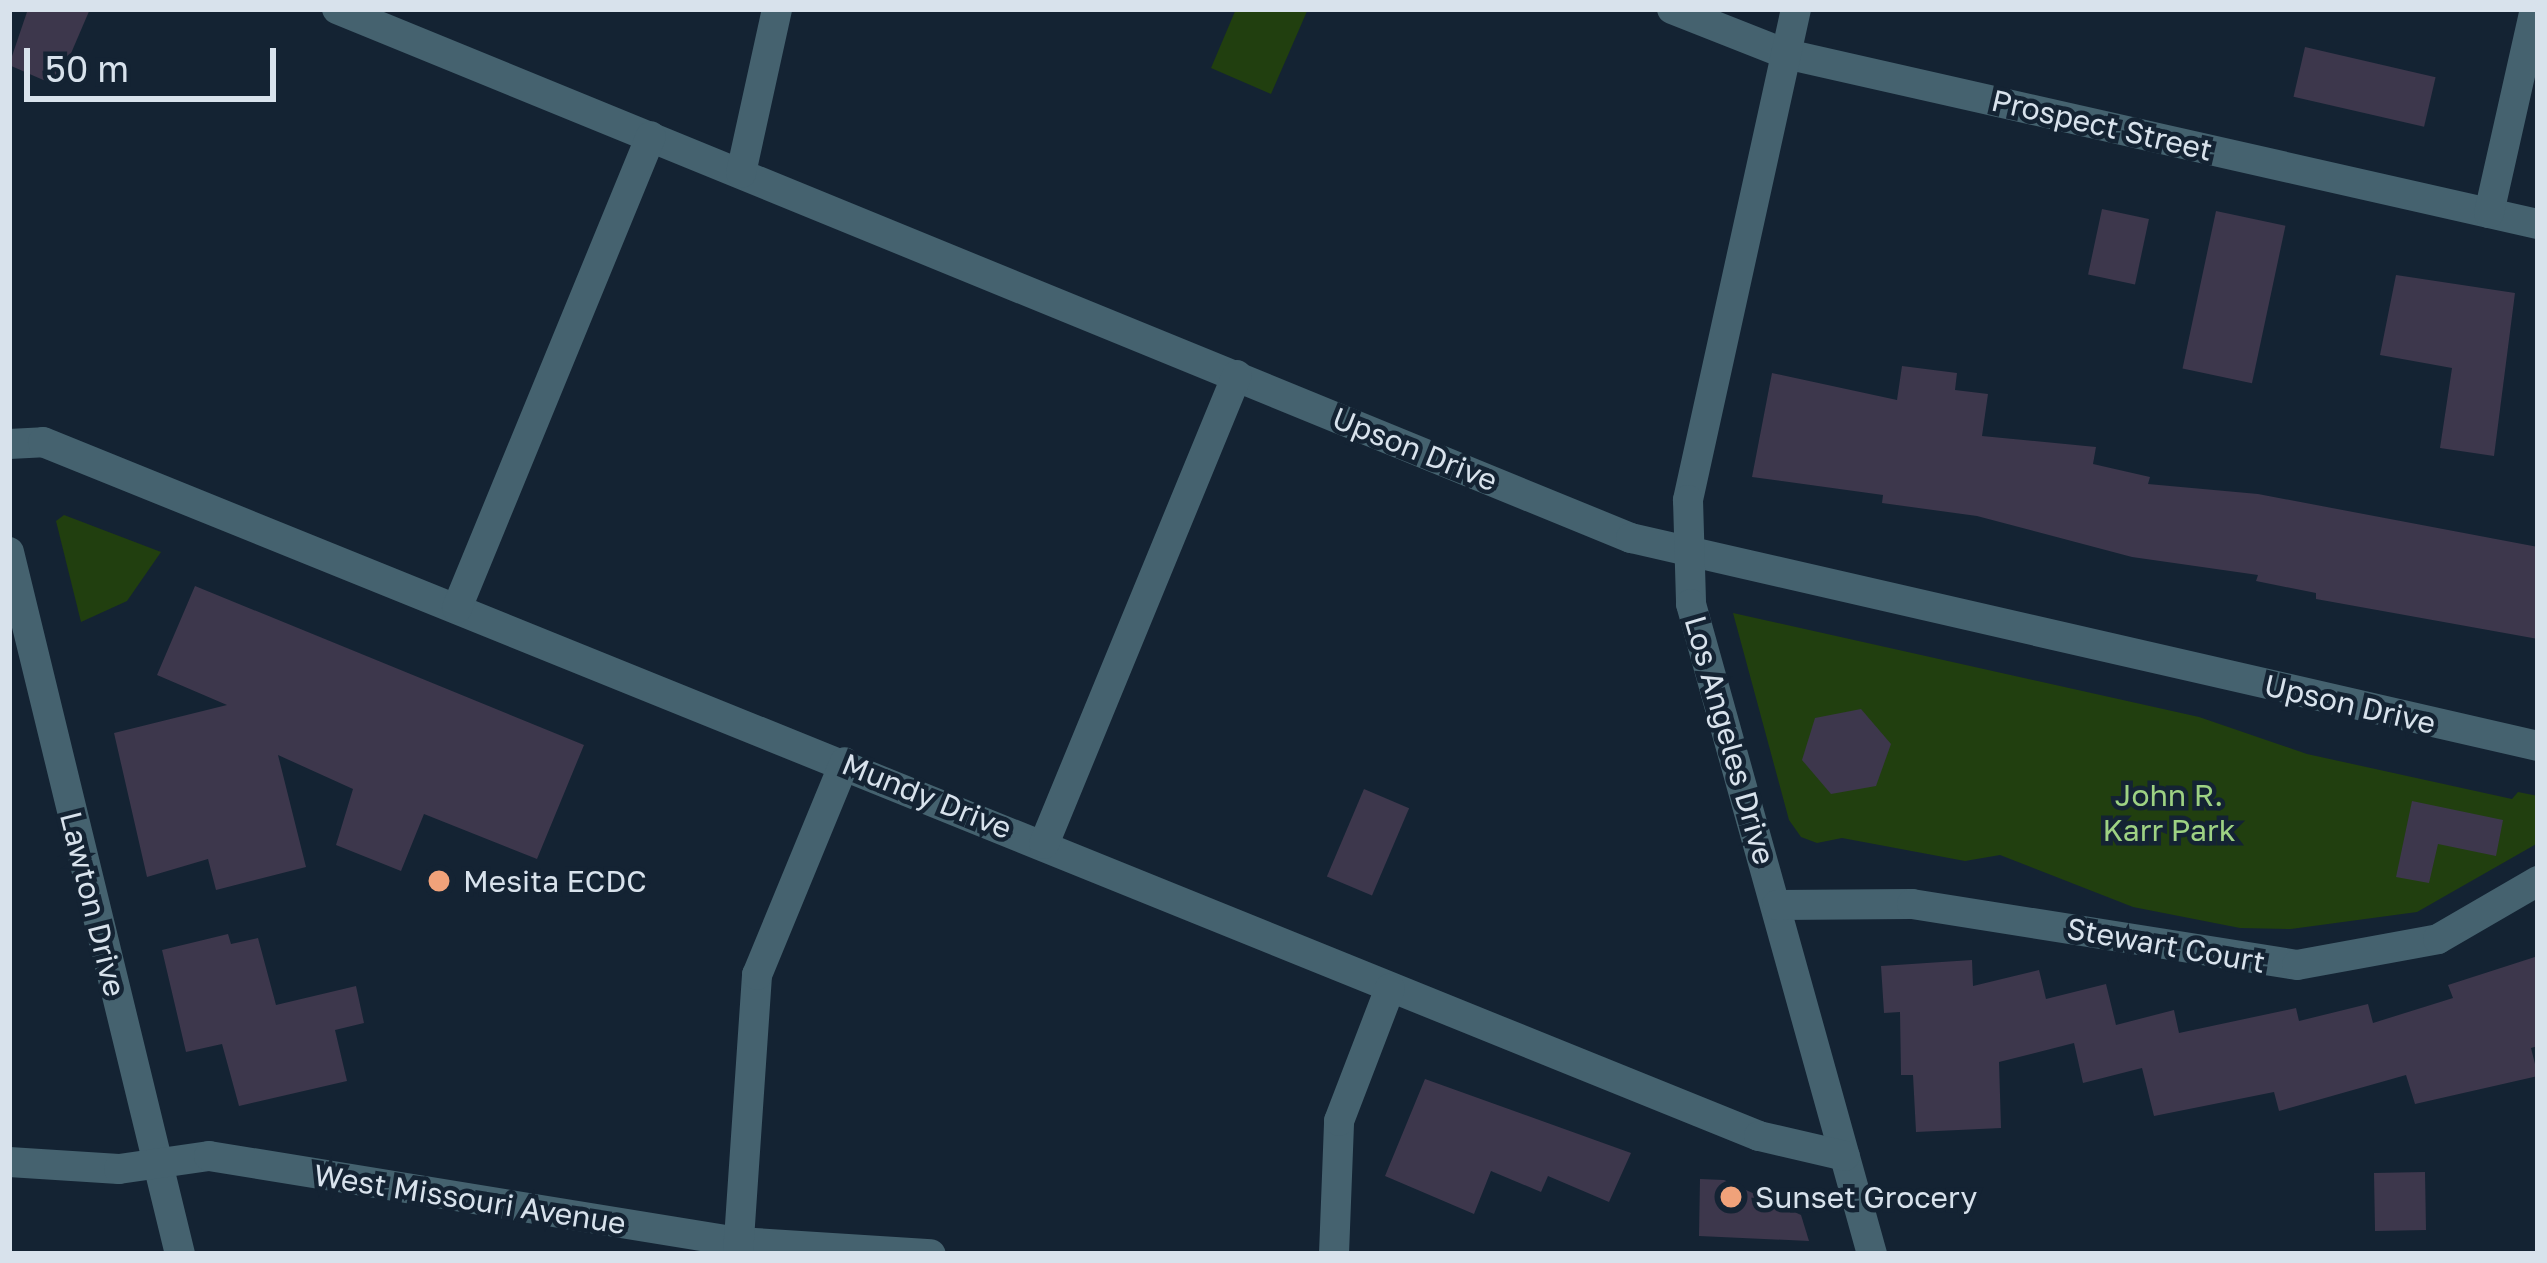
<!DOCTYPE html>
<style>
body{margin:0}
#map{position:relative;width:2547px;height:1263px;overflow:hidden;background:#142333;font-family:"Golos Text",sans-serif}
div>[style]{position:absolute}
[style*='--x']{left:calc(var(--x)*1px);top:calc(var(--y)*1px);width:calc(var(--w)*1px);rotate:calc(var(--a)*1deg)}
.green>*{inset:0;background:#213f0f}
.building>*{inset:0;background:#3d374c;transform-origin:0 0}
.minor>*{height:30px;margin:-15px;padding:0 15px;transform-origin:15px;border-radius:15px;background:#45626f}
.dots>*{width:33px;height:33px;translate:-50% -50%;box-sizing:border-box;border:6px solid #142333;border-radius:50%}
span{translate:-50% -50%;white-space:nowrap;text-align:center;line-height:1.15;-webkit-text-stroke:9px #142333;paint-order:stroke}
.street-label{font-size:30px;color:#d8e2ec}
.park-label{font-size:30px;color:#9ed283}
.poi-label{font-size:30px;color:#d8e2ec}
.left{translate:0 -50%;text-align:left}
.frame{position:absolute;inset:0;border:12px solid #d8e2ec;pointer-events:none}
.scale{position:absolute;left:24px;top:48px;width:252px;height:54px;box-sizing:border-box;border:6px solid #d8e2ec;border-top:0;padding-left:15px;font-size:36px;line-height:42px;white-space:nowrap;color:#d8e2ec;-webkit-text-stroke:9px #142333;paint-order:stroke}
</style>
<div id="map">
<div class="green">
<i style="clip-path:polygon(1236px 9px,1308px 9px,1271px 94px,1211px 68px)"></i>
<i style="clip-path:polygon(64px 515px,161px 552px,127px 601px,81px 622px,56px 521px)"></i>
<i style="clip-path:polygon(1733px 613px,2199px 717px,2307px 754px,2512px 799px,2518px 792px,2538px 796px,2538px 843px,2417px 912px,2291px 929px,2240px 928px,2133px 907px,2000px 855px,1965px 861px,1842px 838px,1817px 843px,1801px 837px,1789px 820px)"></i>
</div>
<div class="building">
<i style="clip-path:polygon(28px 9px,90px 9px,57px 86px,9px 65px)"></i>
<i style="left:2305px;top:47px;width:134px;height:51px;rotate:13deg"></i>
<i style="left:2102px;top:209px;width:48px;height:67px;rotate:12deg"></i>
<i style="left:2216px;top:211px;width:71px;height:161px;rotate:12deg"></i>
<i style="clip-path:polygon(2396px 275px,2515px 293px,2494px 456px,2440px 448px,2452px 368px,2380px 355px)"></i>
<i style="clip-path:polygon(1902px 366px,1957px 373px,1955px 390px,1988px 394px,1982px 436px,2096px 447px,2093px 464px,2150px 477px,2148px 484px,2258px 494px,2538px 547px,2538px 639px,2316px 599px,2316px 593px,2256px 581px,2258px 575px,2132px 557px,1977px 516px,1882px 503px,1883px 495px,1752px 477px,1772px 373px,1897px 400px)"></i>
<i style="clip-path:polygon(195px 586px,584px 745px,537px 859px,424px 814px,401px 871px,336px 845px,353px 789px,278px 755px,306px 867px,216px 890px,208px 859px,147px 877px,114px 733px,227px 705px,157px 675px)"></i>
<i style="clip-path:polygon(1861px 709px,1891px 744px,1876px 786px,1831px 794px,1802px 760px,1815px 718px)"></i>
<i style="left:1364px;top:789px;width:49px;height:95px;rotate:23deg"></i>
<i style="clip-path:polygon(2412px 801px,2503px 820px,2496px 856px,2438px 844px,2429px 883px,2396px 877px)"></i>
<i style="clip-path:polygon(228px 934px,231px 944px,258px 938px,276px 1005px,356px 986px,364px 1023px,335px 1030px,347px 1081px,239px 1106px,222px 1044px,186px 1052px,162px 950px)"></i>
<i style="clip-path:polygon(2538px 956px,2538px 1046px,2531px 1048px,2538px 1076px,2415px 1104px,2406px 1075px,2279px 1111px,2274px 1092px,2154px 1116px,2142px 1068px,2083px 1083px,2074px 1043px,1999px 1062px,2001px 1128px,1916px 1132px,1913px 1075px,1901px 1075px,1900px 1012px,1884px 1013px,1881px 966px,1972px 960px,1973px 986px,2039px 970px,2046px 999px,2106px 984px,2116px 1025px,2174px 1010px,2179px 1033px,2296px 1008px,2299px 1021px,2368px 1004px,2373px 1023px,2453px 998px,2448px 985px)"></i>
<i style="clip-path:polygon(1425px 1079px,1631px 1153px,1609px 1202px,1548px 1176px,1541px 1192px,1491px 1171px,1474px 1214px,1385px 1176px)"></i>
<i style="left:2425px;top:1172px;width:58px;height:51px;rotate:89deg"></i>
<i style="clip-path:polygon(1700px 1179px,1724px 1180px,1801px 1215px,1809px 1241px,1699px 1236px)"></i>
</div>
<div class="minor">
<i style="--x:337;--y:9;--w:1398;--a:22.24"></i>
<i style="--x:1631;--y:538;--w:931;--a:12.92"></i>
<i style="--x:1672;--y:9;--w:123;--a:21.5"></i>
<i style="--x:1786;--y:54;--w:771;--a:12.74"></i>
<i style="--x:1796;--y:9;--w:503;--a:102.41"></i>
<i style="--x:1688;--y:500;--w:104;--a:88.3"></i>
<i style="--x:1691;--y:604;--w:675;--a:74.44"></i>
<i style="--x:741;--y:173;--w:168;--a:-77.6"></i>
<i style="--x:2489;--y:213;--w:209;--a:-77.3"></i>
<i style="--x:9;--y:444;--w:34;--a:-3"></i>
<i style="--x:43;--y:442;--w:1851;--a:22.02"></i>
<i style="--x:1759;--y:1136;--w:88;--a:13.1"></i>
<i style="--x:9;--y:552;--w:723;--a:76.31"></i>
<i style="--x:457;--y:608;--w:510;--a:-67.66"></i>
<i style="--x:1044;--y:844;--w:507;--a:-67.63"></i>
<i style="--x:1777;--y:905;--w:135;--a:-0.4"></i>
<i style="--x:1912;--y:904;--w:390;--a:9"></i>
<i style="--x:2297;--y:965;--w:143;--a:-10.4"></i>
<i style="--x:2438;--y:939;--w:116;--a:-30.1"></i>
<i style="--x:9;--y:1162;--w:110;--a:3.6"></i>
<i style="--x:119;--y:1169;--w:91;--a:-8.2"></i>
<i style="--x:209;--y:1156;--w:536;--a:9.23"></i>
<i style="--x:738;--y:1242;--w:193;--a:3.6"></i>
<i style="--x:738;--y:1254;--w:280;--a:-86.1"></i>
<i style="--x:757;--y:975;--w:230;--a:-67.6"></i>
<i style="--x:1334;--y:1254;--w:133;--a:-87.8"></i>
<i style="--x:1339;--y:1121;--w:142;--a:-69"></i>
</div>
<div class="dots">
<i style="left:439px;top:881px;background:#f0a27a"></i>
<i style="left:1731px;top:1197px;background:#f0a27a"></i>
</div>
<div class="street-label">
<span style="left:2102px;top:125px;rotate:13deg">Prospect Street</span>
<span style="left:1415px;top:449px;rotate:22deg">Upson Drive</span>
<span style="left:2350px;top:704px;rotate:13deg">Upson Drive</span>
<span style="left:1730px;top:740px;rotate:74deg">Los Angeles Drive</span>
<span style="left:927px;top:796px;rotate:22deg">Mundy Drive</span>
<span style="left:93px;top:904px;rotate:76deg">Lawton Drive</span>
<span style="left:2166px;top:945px;rotate:10deg">Stewart Court</span>
<span style="left:470px;top:1199px;rotate:9deg">West Missouri Avenue</span>
</div>
<div class="park-label">
<span style="left:2169px;top:812px">John R.<br>Karr Park</span>
</div>
<div class="poi-label">
<span class="left" style="left:463px;top:881px">Mesita ECDC</span>
<span class="left" style="left:1755px;top:1197px">Sunset Grocery</span>
</div>
<div class="frame"></div>
<div class="scale">50 m</div>
</div>
